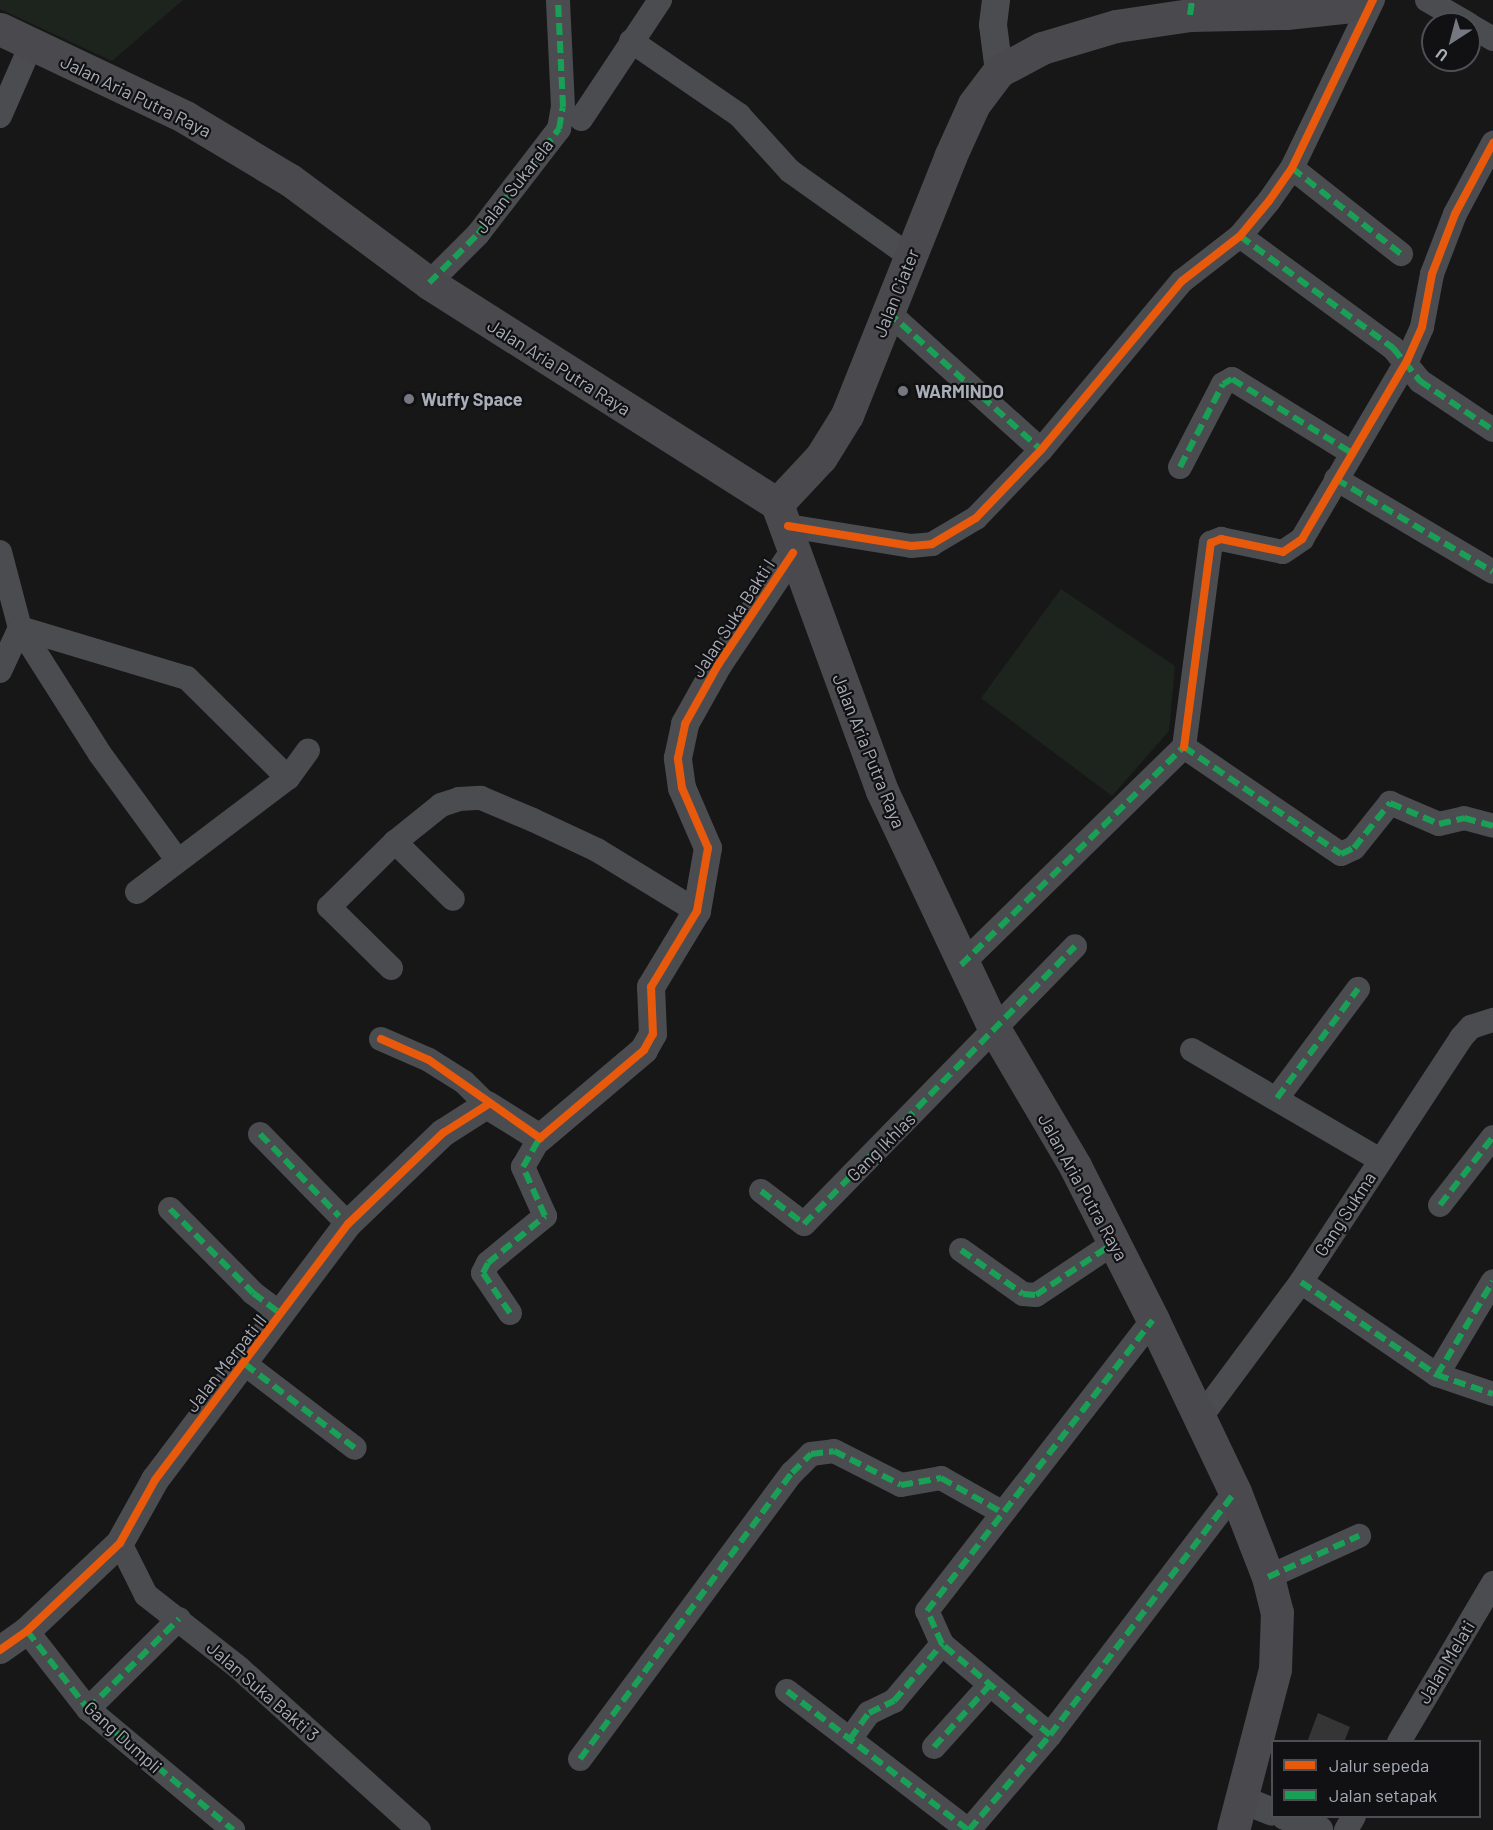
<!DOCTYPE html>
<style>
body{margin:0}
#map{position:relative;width:1493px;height:1830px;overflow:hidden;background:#171717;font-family:Barlow,sans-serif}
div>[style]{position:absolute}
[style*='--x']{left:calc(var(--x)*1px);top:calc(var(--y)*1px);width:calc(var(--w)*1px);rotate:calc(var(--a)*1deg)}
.green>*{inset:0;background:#1d241e}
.building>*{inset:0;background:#353536}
.minor>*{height:24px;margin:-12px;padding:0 12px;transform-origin:12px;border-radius:12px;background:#4b4c50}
.tertiary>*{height:28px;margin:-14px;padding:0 14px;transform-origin:14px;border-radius:14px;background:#4b4c50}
.secondary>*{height:33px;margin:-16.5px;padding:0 16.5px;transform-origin:16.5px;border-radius:16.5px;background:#4a4a4e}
.quiet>*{height:6px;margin-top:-3px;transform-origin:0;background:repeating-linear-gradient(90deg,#1a9f57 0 12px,transparent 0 18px)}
.cycleway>*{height:8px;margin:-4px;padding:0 4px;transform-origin:4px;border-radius:4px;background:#e8590c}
.dots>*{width:16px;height:16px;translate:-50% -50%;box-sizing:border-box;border:3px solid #111113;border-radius:50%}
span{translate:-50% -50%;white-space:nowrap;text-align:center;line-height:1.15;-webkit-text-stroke:4.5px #111113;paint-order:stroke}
.street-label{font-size:18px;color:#a8adb8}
.poi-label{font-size:18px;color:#a8adb8;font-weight:700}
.left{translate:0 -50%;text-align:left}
.legend{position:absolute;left:1271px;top:1740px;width:210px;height:78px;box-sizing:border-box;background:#111113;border:2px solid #4d4f55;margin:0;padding:8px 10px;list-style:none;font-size:18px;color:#a8adb8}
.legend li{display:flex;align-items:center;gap:12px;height:30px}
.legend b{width:30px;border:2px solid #4d4f55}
.north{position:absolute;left:1421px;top:12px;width:60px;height:60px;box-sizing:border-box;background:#111113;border:2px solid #4d4f55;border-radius:50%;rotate:216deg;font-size:16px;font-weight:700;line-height:24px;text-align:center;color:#a8adb8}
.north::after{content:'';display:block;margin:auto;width:21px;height:27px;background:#757880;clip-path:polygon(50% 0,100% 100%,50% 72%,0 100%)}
</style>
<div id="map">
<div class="green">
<i style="clip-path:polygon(0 0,183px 0,112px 61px,0 9px)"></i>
<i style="clip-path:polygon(1061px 589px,1175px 666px,1169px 731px,1112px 796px,981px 698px)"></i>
</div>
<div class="building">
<i style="clip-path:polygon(1318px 1713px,1350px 1727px,1344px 1742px,1307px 1742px)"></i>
</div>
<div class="minor">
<i style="--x:1427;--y:0;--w:48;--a:30.3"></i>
<i style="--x:1469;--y:25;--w:28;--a:30"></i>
<i style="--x:631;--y:41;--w:131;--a:34.4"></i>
<i style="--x:739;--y:115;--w:76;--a:47.7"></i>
<i style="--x:790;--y:171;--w:148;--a:35.4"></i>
<i style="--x:0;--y:116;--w:77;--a:-66.4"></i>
<i style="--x:581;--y:119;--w:143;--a:-56.4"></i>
<i style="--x:1292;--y:168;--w:139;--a:38.3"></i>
<i style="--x:1240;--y:236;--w:190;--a:36.2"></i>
<i style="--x:1393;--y:348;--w:43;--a:50.7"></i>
<i style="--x:1420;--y:381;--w:88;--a:33.9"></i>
<i style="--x:429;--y:283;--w:69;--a:-45"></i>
<i style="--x:478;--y:234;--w:133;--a:-52.4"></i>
<i style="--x:559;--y:129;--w:22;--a:-80"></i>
<i style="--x:563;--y:107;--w:107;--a:-92.7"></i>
<i style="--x:888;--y:312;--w:206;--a:42"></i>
<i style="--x:1180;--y:467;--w:93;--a:-62.6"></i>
<i style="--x:1223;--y:384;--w:10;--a:-29"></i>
<i style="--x:1232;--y:379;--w:141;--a:31.7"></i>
<i style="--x:1336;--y:479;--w:182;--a:30.6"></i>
<i style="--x:788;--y:526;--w:125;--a:9.2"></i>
<i style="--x:911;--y:546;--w:21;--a:-5"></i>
<i style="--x:932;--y:544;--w:51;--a:-30.6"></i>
<i style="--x:976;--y:518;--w:94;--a:-46.3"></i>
<i style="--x:1041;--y:450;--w:220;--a:-50.2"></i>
<i style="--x:1182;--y:281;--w:73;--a:-37.8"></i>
<i style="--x:1240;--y:236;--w:45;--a:-50.4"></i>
<i style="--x:1269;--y:201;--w:40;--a:-55.1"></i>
<i style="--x:1292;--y:168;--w:187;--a:-64.3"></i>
<i style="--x:0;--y:552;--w:79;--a:75.3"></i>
<i style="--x:20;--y:628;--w:149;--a:57.6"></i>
<i style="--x:100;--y:754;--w:132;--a:53.9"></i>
<i style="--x:20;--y:628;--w:174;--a:16.7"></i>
<i style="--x:187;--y:678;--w:142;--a:44.7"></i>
<i style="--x:0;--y:671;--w:47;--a:-65.1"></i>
<i style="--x:1184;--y:747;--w:206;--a:-82.5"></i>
<i style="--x:1211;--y:543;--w:11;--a:-22"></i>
<i style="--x:1221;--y:539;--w:63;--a:11.8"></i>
<i style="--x:1283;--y:552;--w:23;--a:-34"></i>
<i style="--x:1302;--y:539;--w:207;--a:-59.5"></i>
<i style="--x:1407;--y:361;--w:37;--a:-66"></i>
<i style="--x:1422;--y:327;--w:54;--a:-79.3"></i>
<i style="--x:1432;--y:274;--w:64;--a:-69"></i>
<i style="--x:1455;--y:214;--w:81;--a:-61.8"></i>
<i style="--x:1184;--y:747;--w:190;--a:34.3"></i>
<i style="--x:1341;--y:854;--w:14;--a:-25"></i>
<i style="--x:1354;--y:848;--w:58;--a:-51.3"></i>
<i style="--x:1390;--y:803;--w:53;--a:23.2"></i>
<i style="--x:1439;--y:824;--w:26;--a:-13"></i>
<i style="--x:1464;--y:818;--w:30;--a:15"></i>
<i style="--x:395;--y:842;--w:81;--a:44.5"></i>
<i style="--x:137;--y:892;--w:189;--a:-37.1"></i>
<i style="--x:288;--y:778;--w:34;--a:-54"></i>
<i style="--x:961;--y:965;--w:312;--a:-44.4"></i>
<i style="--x:391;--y:968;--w:87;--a:-135.5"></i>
<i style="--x:329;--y:907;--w:93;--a:-44.6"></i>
<i style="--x:395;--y:842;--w:59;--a:-38.8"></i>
<i style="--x:441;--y:805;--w:19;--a:-18"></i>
<i style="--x:459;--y:799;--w:22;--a:-3"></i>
<i style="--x:481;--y:798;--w:56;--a:22.9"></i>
<i style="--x:533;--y:820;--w:71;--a:25.1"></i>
<i style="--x:597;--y:850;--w:117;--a:31.4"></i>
<i style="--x:381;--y:1039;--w:52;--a:23.6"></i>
<i style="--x:429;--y:1060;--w:41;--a:32.2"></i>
<i style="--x:464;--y:1082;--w:33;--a:45"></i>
<i style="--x:1192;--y:1050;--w:218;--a:30.3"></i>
<i style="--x:1277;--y:1098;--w:136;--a:-53.4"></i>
<i style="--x:260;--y:1134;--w:126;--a:45.6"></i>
<i style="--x:761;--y:1191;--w:54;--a:37.5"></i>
<i style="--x:804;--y:1224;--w:388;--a:-45.7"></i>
<i style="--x:1440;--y:1205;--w:86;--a:-52.1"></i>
<i style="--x:170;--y:1209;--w:118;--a:45.3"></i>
<i style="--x:253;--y:1293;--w:36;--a:37"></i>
<i style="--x:961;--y:1250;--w:76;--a:35.4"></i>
<i style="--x:1023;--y:1294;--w:13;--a:4"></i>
<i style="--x:1036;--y:1295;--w:94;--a:-33.7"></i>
<i style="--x:1301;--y:1282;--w:165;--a:34.4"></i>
<i style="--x:1437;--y:1375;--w:59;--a:18.7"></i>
<i style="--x:510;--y:1313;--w:48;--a:-124"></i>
<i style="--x:483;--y:1273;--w:11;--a:-63"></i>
<i style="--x:488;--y:1263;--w:74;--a:-39.5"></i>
<i style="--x:545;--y:1216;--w:54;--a:-114.2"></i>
<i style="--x:523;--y:1167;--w:34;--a:-60"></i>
<i style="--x:245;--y:1364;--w:138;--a:37.4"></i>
<i style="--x:1437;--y:1375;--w:109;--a:-59.2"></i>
<i style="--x:1200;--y:1418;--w:169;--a:-53.4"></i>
<i style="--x:1301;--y:1282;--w:292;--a:-56.7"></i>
<i style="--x:1461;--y:1038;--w:15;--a:-48"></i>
<i style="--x:1471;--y:1027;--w:23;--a:-18"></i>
<i style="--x:120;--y:1543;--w:58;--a:63.4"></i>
<i style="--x:146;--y:1595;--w:118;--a:38.1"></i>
<i style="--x:239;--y:1668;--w:242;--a:42"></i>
<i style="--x:1268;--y:1577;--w:100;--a:-24.3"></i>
<i style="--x:27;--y:1631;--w:99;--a:52"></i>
<i style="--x:88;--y:1709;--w:189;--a:39.8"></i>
<i style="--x:787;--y:1691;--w:228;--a:37.5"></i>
<i style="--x:88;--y:1709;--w:128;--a:-44.7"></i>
<i style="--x:1050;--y:1735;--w:141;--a:-139.9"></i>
<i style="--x:942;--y:1644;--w:36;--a:-114"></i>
<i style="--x:927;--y:1611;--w:368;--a:-52.2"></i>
<i style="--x:850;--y:1739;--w:32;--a:-54"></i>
<i style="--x:869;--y:1713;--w:28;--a:-26"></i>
<i style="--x:894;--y:1701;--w:75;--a:-49.9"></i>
<i style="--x:1399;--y:1742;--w:185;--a:-59.4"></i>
<i style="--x:934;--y:1747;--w:82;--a:-48"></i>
<i style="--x:580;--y:1759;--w:356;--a:-53.5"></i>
<i style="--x:792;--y:1473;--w:27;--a:-45"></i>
<i style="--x:811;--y:1454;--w:23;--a:-7"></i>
<i style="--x:834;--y:1451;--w:75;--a:26.9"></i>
<i style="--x:901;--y:1485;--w:41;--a:-9.9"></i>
<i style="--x:941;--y:1478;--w:71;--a:29.4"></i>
<i style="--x:969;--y:1830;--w:125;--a:-49.5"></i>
<i style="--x:1050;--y:1735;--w:305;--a:-52.7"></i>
<i style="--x:1346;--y:1830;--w:16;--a:-60"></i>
</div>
<div class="tertiary">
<i style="--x:996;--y:0;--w:25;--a:97"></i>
<i style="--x:993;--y:25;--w:46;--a:82.6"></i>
<i style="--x:0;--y:1650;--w:33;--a:-35"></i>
<i style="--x:27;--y:1631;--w:128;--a:-43.4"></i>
<i style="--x:120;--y:1543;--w:72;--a:-60.9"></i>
<i style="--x:155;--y:1480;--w:321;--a:-53"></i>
<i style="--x:348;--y:1224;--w:132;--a:-43.8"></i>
<i style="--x:443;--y:1133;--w:52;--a:-32.5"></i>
<i style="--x:487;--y:1105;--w:62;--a:31.9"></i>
<i style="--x:540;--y:1138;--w:136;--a:-40.2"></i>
<i style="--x:644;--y:1050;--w:18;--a:-61"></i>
<i style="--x:653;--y:1034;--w:47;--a:-92.4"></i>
<i style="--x:651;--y:987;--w:89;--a:-58.8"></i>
<i style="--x:697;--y:911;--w:64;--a:-80.1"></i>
<i style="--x:708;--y:848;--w:65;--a:-113.4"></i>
<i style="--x:682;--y:788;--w:30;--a:-98"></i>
<i style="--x:678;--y:758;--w:35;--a:-78"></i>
<i style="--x:685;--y:724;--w:68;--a:-60.8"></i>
<i style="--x:718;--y:665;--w:135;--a:-56.2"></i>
<i style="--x:1243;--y:1800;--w:31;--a:22"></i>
<i style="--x:1285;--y:1816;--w:37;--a:22"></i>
</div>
<div class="secondary">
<i style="--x:0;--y:29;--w:205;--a:25.4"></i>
<i style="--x:185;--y:117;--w:122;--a:31"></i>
<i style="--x:290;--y:180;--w:173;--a:36.5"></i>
<i style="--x:429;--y:283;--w:412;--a:32.4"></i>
<i style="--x:777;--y:504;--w:306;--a:69.9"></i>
<i style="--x:882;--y:791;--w:264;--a:64.7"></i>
<i style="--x:995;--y:1030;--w:158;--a:59.5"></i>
<i style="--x:1075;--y:1166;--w:173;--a:63.1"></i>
<i style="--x:1153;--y:1320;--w:191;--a:64.5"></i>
<i style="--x:1235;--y:1492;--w:91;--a:68.8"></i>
<i style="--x:1268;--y:1577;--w:36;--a:76"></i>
<i style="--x:1277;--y:1612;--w:57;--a:92"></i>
<i style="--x:1275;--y:1669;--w:166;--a:104.6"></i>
<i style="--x:777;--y:504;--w:64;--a:-46.9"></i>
<i style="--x:821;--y:457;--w:49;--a:-58.2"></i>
<i style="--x:847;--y:415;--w:278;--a:-68.2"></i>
<i style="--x:950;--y:157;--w:58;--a:-65.6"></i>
<i style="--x:974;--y:104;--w:41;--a:-52.9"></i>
<i style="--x:999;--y:71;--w:49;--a:-28.1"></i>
<i style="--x:1042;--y:48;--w:77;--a:-16.6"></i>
<i style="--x:1116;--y:26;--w:75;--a:-8.5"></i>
<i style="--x:1190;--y:15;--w:96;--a:-1.2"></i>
<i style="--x:1286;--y:13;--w:57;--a:-6"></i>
<i style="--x:1343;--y:7;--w:19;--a:-21"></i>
</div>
<div class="quiet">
<i style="--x:1190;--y:15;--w:15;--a:-82"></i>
<i style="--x:1292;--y:168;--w:139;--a:38.3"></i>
<i style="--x:1240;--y:236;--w:190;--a:36.2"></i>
<i style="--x:1393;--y:348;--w:43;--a:50.7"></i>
<i style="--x:1420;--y:381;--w:88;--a:33.9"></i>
<i style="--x:429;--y:283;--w:69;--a:-45"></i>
<i style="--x:478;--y:234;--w:133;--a:-52.4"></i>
<i style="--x:559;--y:129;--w:22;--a:-80"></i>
<i style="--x:563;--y:107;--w:107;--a:-92.7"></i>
<i style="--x:888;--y:312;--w:206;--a:42"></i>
<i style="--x:1180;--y:467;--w:93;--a:-62.6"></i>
<i style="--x:1223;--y:384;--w:10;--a:-29"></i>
<i style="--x:1232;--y:379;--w:141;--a:31.7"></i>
<i style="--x:1336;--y:479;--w:182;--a:30.6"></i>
<i style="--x:1184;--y:747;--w:190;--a:34.3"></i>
<i style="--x:1341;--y:854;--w:14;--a:-25"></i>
<i style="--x:1354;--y:848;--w:58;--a:-51.3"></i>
<i style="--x:1390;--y:803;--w:53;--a:23.2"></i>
<i style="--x:1439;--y:824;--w:26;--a:-13"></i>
<i style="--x:1464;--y:818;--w:30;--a:15"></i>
<i style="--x:961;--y:965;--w:312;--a:-44.4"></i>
<i style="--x:1277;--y:1098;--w:136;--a:-53.4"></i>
<i style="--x:260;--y:1134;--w:114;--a:46.1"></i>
<i style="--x:761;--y:1191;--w:54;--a:37.5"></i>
<i style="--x:804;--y:1224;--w:388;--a:-45.7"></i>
<i style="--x:1440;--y:1205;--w:86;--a:-52.1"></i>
<i style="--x:170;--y:1209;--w:118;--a:45.3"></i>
<i style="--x:253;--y:1293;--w:36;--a:37"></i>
<i style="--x:961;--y:1250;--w:76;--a:35.4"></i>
<i style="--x:1023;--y:1294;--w:13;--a:4"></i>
<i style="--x:1036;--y:1295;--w:94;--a:-33.7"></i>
<i style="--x:1301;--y:1282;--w:165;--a:34.4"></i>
<i style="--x:1437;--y:1375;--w:59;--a:18.7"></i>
<i style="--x:510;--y:1313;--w:48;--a:-124"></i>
<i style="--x:483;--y:1273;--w:11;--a:-63"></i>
<i style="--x:488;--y:1263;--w:74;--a:-39.5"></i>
<i style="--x:545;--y:1216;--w:54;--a:-114.2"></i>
<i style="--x:523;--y:1167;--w:34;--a:-60"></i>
<i style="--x:245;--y:1364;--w:138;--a:37.4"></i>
<i style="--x:1437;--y:1375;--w:109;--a:-59.2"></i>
<i style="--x:1268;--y:1577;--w:100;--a:-24.3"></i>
<i style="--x:27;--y:1631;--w:99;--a:52"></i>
<i style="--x:88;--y:1709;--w:189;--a:39.8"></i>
<i style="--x:787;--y:1691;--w:228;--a:37.5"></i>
<i style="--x:88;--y:1709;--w:128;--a:-44.7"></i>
<i style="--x:1050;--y:1735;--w:141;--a:-139.9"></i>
<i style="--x:942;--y:1644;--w:36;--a:-114"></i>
<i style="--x:927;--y:1611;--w:368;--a:-52.2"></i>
<i style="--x:850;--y:1739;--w:32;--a:-54"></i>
<i style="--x:869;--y:1713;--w:28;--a:-26"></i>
<i style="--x:894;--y:1701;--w:75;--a:-49.9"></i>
<i style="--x:934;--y:1747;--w:82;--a:-48"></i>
<i style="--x:580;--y:1759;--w:356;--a:-53.5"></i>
<i style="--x:792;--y:1473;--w:27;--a:-45"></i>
<i style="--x:811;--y:1454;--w:23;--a:-7"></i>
<i style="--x:834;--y:1451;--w:75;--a:26.9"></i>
<i style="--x:901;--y:1485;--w:41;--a:-9.9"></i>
<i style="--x:941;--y:1478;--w:71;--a:29.4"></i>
<i style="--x:969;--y:1830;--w:125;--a:-49.5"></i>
<i style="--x:1050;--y:1735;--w:305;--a:-52.7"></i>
</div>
<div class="cycleway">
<i style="--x:788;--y:526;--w:125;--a:9.2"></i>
<i style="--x:911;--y:546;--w:21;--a:-5"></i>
<i style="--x:932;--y:544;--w:51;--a:-30.6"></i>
<i style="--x:976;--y:518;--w:94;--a:-46.3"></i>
<i style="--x:1041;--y:450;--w:220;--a:-50.2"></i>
<i style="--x:1182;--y:281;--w:73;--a:-37.8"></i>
<i style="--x:1240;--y:236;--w:45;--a:-50.4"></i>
<i style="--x:1269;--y:201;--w:40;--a:-55.1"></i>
<i style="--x:1292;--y:168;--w:187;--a:-64.3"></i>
<i style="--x:1184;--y:747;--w:206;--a:-82.5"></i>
<i style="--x:1211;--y:543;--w:11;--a:-22"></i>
<i style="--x:1221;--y:539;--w:63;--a:11.8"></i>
<i style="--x:1283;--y:552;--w:23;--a:-34"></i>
<i style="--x:1302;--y:539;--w:207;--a:-59.5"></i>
<i style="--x:1407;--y:361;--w:37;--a:-66"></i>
<i style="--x:1422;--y:327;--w:54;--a:-79.3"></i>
<i style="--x:1432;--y:274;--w:64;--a:-69"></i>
<i style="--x:1455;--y:214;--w:81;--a:-61.8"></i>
<i style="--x:381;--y:1039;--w:52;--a:23.6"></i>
<i style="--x:429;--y:1060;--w:136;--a:35.1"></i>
<i style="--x:540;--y:1138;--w:136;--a:-40.2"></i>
<i style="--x:644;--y:1050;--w:18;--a:-61"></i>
<i style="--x:653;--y:1034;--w:47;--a:-92.4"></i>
<i style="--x:651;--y:987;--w:89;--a:-58.8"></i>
<i style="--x:697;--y:911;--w:64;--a:-80.1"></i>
<i style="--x:708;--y:848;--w:65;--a:-113.4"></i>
<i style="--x:682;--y:788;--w:30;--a:-98"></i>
<i style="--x:678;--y:758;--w:35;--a:-78"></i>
<i style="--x:685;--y:724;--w:68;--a:-60.8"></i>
<i style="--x:718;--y:665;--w:135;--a:-56.2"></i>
<i style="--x:0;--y:1650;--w:33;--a:-35"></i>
<i style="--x:27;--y:1631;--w:128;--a:-43.4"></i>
<i style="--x:120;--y:1543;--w:72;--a:-60.9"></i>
<i style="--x:155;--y:1480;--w:321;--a:-53"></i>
<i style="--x:348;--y:1224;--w:132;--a:-43.8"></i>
<i style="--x:443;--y:1133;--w:52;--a:-32.5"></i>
</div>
<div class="dots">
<i style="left:903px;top:391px;background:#757880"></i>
<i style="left:409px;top:399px;background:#757880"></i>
</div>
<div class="street-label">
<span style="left:136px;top:96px;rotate:26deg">Jalan Aria Putra Raya</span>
<span style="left:514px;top:186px;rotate:-52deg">Jalan Sukarela</span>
<span style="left:896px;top:293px;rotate:-68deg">Jalan Ciater</span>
<span style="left:559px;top:367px;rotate:32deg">Jalan Aria Putra Raya</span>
<span style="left:733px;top:618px;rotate:-57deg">Jalan Suka Bakti I</span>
<span style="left:869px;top:751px;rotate:68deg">Jalan Aria Putra Raya</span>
<span style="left:881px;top:1147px;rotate:-45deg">Gang Ikhlas</span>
<span style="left:1083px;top:1187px;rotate:61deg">Jalan Aria Putra Raya</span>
<span style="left:1345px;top:1214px;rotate:-57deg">Gang Sukma</span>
<span style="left:226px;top:1363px;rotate:-52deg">Jalan Merpati II</span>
<span style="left:1446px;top:1662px;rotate:-59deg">Jalan Melati</span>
<span style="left:263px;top:1691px;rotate:41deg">Jalan Suka Bakti 3</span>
<span style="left:123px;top:1737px;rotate:42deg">Gang Dumpli</span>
</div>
<div class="poi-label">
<span class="left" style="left:915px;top:391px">WARMINDO</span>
<span class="left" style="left:421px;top:399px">Wuffy Space</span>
</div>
<ul class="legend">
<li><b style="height:8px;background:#e8590c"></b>Jalur sepeda</li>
<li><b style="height:8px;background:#1a9f57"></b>Jalan setapak</li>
</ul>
<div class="north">U</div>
</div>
